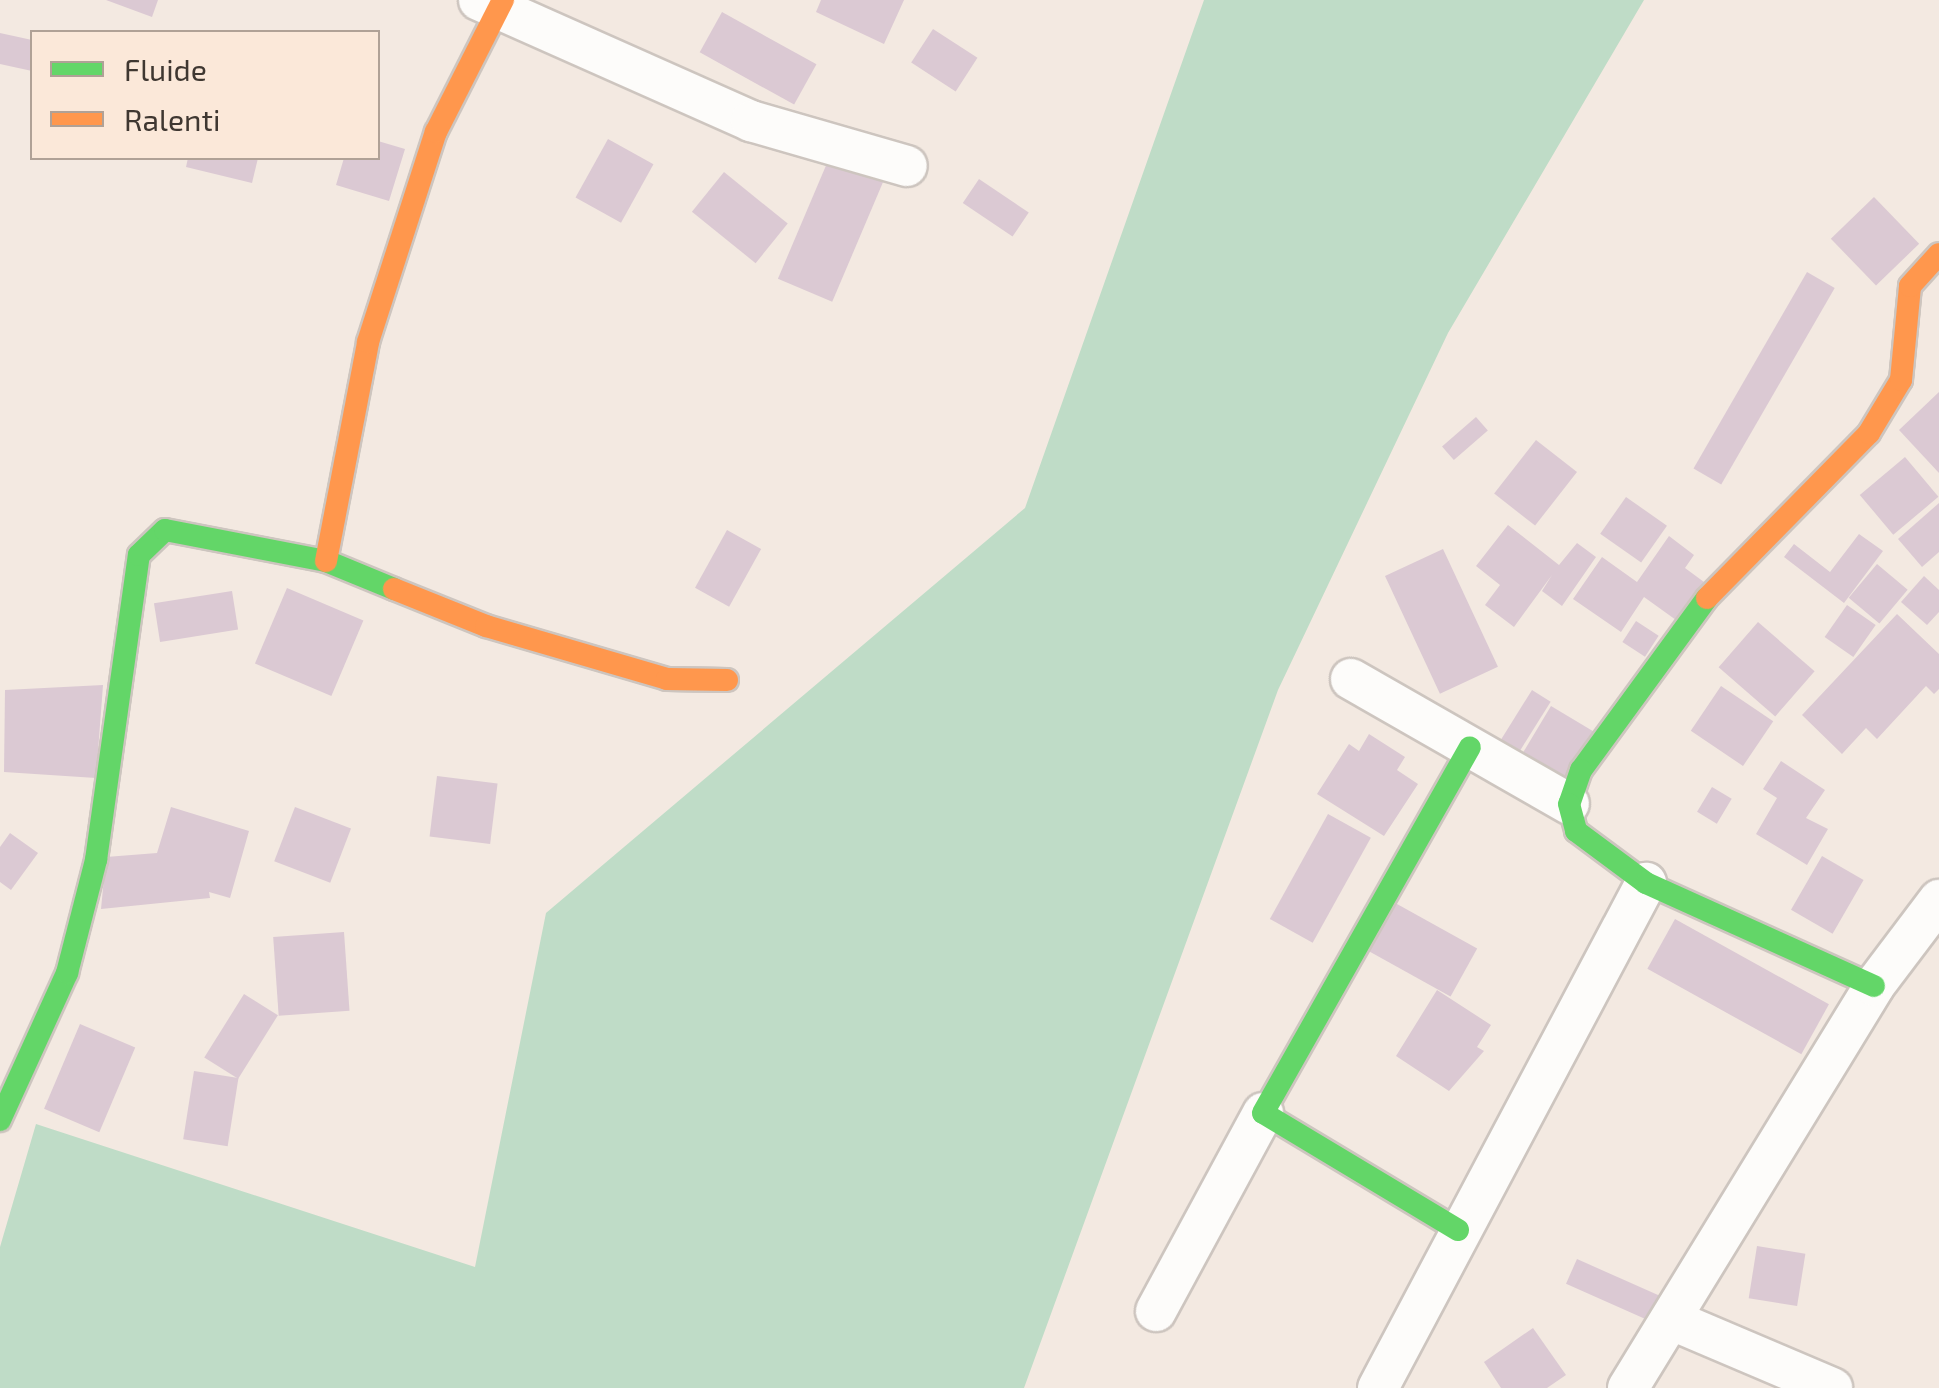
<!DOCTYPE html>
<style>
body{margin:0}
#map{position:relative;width:1939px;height:1388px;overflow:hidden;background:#f3e9e1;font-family:"Exo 2",sans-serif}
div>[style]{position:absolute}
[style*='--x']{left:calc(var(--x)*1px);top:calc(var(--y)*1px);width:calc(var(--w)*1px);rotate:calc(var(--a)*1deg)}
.green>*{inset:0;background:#bfdcc7}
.building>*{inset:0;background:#dbc9d3;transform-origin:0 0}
.roads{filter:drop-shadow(2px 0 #cdc5bf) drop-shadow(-2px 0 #cdc5bf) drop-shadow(0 2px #cdc5bf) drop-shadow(0 -2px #cdc5bf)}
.street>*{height:40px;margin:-20px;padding:0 20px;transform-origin:20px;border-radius:20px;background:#fdfcfa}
.fast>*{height:22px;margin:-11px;padding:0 11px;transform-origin:11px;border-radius:11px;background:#63d668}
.slow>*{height:22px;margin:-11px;padding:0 11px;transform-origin:11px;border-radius:11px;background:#ff974d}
span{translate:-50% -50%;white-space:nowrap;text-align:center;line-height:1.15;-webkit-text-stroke:10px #fbe8d9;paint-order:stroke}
.legend{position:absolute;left:30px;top:30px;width:350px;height:130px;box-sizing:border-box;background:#fbe8d9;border:2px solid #b0a196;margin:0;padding:12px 18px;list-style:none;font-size:30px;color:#3f3731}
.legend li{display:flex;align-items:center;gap:20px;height:50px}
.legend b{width:50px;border:2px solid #b0a196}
</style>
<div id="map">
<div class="green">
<i style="clip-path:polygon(1204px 0,1644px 0,1448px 333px,1278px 690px,1024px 1388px,0 1388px,0 1247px,36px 1124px,475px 1267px,546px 913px,1025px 508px)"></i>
</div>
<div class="building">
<i style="clip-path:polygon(106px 0,158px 0,152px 17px)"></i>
<i style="clip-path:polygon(821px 0,904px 0,884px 44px,816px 12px)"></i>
<i style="left:722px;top:12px;width:108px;height:46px;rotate:29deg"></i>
<i style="left:933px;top:29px;width:53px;height:40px;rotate:33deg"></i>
<i style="clip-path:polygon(0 33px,32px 40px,32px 71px,0 64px)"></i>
<i style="left:608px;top:139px;width:52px;height:67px;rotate:29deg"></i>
<i style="clip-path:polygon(378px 141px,405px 149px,389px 201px,336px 185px,344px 158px,378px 158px)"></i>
<i style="left:833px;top:149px;width:59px;height:141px;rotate:23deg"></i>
<i style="clip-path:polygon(188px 158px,258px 158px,252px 183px,186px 167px)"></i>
<i style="left:724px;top:172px;width:82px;height:51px;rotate:39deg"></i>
<i style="left:979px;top:179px;width:60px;height:29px;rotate:34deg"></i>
<i style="left:1874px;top:197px;width:65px;height:60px;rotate:46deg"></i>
<i style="left:1807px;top:272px;width:32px;height:227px;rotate:30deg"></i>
<i style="clip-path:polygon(1939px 392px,1939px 473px,1899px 430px)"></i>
<i style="left:1476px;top:417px;width:18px;height:45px;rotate:49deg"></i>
<i style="left:1536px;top:440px;width:52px;height:68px;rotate:38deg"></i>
<i style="left:1905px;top:457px;width:52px;height:59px;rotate:50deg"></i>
<i style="left:1626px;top:497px;width:50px;height:45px;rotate:35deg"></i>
<i style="clip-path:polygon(1939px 503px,1939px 552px,1922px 567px,1898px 539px)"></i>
<i style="clip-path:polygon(1508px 525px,1559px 565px,1577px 543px,1596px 557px,1562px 606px,1542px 591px,1552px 575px,1514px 627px,1485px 605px,1500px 585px,1476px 566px)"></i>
<i style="left:727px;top:530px;width:39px;height:66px;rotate:29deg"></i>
<i style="clip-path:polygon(1859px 534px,1883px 551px,1844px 603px,1784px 557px,1794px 544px,1830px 572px)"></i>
<i style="clip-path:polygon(1669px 536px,1694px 555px,1685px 568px,1704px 582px,1676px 620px,1644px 597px,1621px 632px,1573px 599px,1602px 557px,1637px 582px)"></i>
<i style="left:1443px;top:549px;width:130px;height:64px;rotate:65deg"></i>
<i style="left:1877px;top:564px;width:40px;height:44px;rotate:40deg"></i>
<i style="clip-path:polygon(1924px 576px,1939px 590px,1939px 612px,1927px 625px,1901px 602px)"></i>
<i style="left:287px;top:588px;width:83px;height:82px;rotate:23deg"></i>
<i style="left:232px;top:591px;width:39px;height:79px;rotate:81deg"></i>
<i style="left:1847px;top:605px;width:35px;height:39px;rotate:35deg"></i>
<i style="clip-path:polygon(1897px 614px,1939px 654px,1939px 689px,1934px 694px,1926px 686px,1877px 739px,1866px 728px,1842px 754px,1802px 715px)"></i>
<i style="left:1636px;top:621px;width:27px;height:25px;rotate:33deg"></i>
<i style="left:1758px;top:622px;width:75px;height:60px;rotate:41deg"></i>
<i style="clip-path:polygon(103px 685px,96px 778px,4px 772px,5px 690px)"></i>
<i style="left:1721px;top:686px;width:63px;height:54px;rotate:34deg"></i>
<i style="left:1532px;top:690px;width:22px;height:66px;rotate:32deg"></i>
<i style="left:1551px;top:706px;width:56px;height:64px;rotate:31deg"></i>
<i style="clip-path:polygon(1369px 734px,1405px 757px,1397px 770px,1418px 784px,1384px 836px,1317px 794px,1349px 744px,1359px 751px)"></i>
<i style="clip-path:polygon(1781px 761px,1825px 790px,1806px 818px,1828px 829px,1807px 865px,1756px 834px,1777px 798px,1763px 789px)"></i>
<i style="left:437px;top:776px;width:61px;height:61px;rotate:7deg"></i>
<i style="left:1712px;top:787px;width:23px;height:29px;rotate:31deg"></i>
<i style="clip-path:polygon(171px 807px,249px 831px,230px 898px,209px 892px,210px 898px,101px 909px,106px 857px,157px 853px)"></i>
<i style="left:295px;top:807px;width:60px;height:58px;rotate:21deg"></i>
<i style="left:1328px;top:814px;width:49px;height:120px;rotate:29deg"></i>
<i style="clip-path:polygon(10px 833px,38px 853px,11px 890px,0 882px,0 847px)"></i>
<i style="left:1822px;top:856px;width:48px;height:62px;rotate:30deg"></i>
<i style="left:1388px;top:899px;width:102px;height:55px;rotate:29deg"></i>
<i style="left:1675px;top:919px;width:176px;height:57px;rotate:29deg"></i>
<i style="left:344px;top:932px;width:79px;height:71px;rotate:86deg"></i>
<i style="clip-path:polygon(1437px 990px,1491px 1025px,1477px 1047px,1484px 1051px,1449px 1091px,1396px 1056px)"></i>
<i style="left:244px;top:994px;width:40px;height:75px;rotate:32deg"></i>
<i style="left:80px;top:1024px;width:60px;height:92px;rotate:23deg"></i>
<i style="left:194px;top:1071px;width:45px;height:69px;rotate:9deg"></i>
<i style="left:1757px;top:1246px;width:49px;height:53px;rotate:9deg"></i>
<i style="left:1577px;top:1259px;width:93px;height:27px;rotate:24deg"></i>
<i style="clip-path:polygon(1533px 1328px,1566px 1375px,1547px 1388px,1501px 1388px,1484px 1362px)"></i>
</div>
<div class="roads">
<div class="street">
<i style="--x:479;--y:0;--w:298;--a:24"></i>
<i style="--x:751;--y:121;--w:162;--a:16.1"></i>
<i style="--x:1351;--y:679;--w:251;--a:29.8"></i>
<i style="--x:1156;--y:1311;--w:225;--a:-61.6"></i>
<i style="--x:1672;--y:1320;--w:174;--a:23"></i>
<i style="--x:1378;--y:1388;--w:572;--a:-62.05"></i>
<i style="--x:1628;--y:1388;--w:471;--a:-58.5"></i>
<i style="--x:1874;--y:986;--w:108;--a:-52.9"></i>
</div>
<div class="fast">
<i style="--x:1707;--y:598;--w:213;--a:126.2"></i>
<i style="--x:1581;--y:770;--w:36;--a:109"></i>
<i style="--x:1569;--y:804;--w:28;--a:75"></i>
<i style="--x:1576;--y:831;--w:87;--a:36.6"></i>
<i style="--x:1646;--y:883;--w:250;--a:24.3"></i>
<i style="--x:0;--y:1120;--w:162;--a:-65.5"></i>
<i style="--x:67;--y:973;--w:117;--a:-75.6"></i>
<i style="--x:96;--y:860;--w:308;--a:-82"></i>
<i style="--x:139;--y:555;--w:36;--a:-44"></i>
<i style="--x:165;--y:530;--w:164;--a:10.9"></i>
<i style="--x:326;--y:561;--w:74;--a:22.4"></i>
<i style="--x:1458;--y:1230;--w:227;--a:-149"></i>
<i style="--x:1263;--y:1113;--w:420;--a:-60.5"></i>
</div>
<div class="slow">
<i style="--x:326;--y:561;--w:223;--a:-79.1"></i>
<i style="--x:368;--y:342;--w:221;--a:-72.1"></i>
<i style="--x:436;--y:132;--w:148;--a:-63.1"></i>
<i style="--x:394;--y:589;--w:99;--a:21.9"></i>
<i style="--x:486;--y:626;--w:189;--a:16.3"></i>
<i style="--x:667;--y:679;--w:60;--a:1"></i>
<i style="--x:1707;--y:598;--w:231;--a:-45.5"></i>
<i style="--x:1869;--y:433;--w:62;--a:-58.9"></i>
<i style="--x:1901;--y:380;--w:94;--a:-84.5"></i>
<i style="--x:1910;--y:286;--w:43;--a:-47.8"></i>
</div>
</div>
<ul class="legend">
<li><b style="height:12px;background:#63d668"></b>Fluide</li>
<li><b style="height:12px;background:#ff974d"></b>Ralenti</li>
</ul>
</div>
